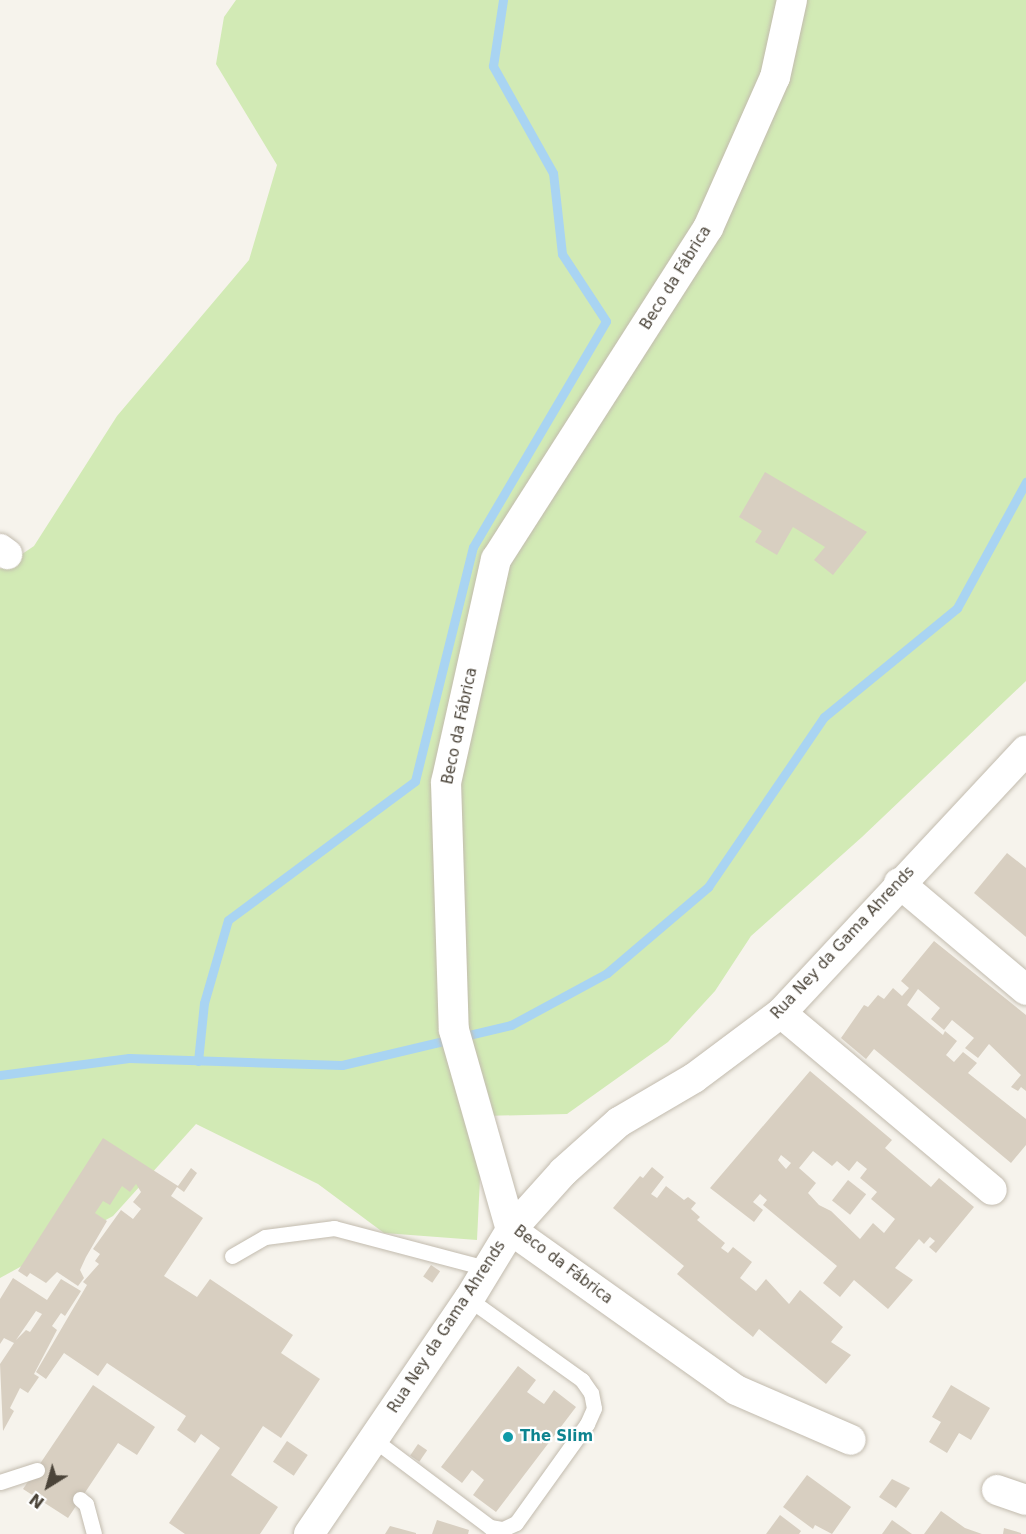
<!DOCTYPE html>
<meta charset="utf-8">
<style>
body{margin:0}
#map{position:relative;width:1026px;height:1534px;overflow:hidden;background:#f6f3ec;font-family:"DejaVu Sans",sans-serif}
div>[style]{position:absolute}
.green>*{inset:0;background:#d2eab5}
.stream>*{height:9px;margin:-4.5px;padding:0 4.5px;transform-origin:4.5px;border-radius:4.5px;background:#a9d4f2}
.building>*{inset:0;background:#d8cfc1;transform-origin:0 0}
.roads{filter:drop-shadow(0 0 2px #c2bbae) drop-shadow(0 0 2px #c2bbae)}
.service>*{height:15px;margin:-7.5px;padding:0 7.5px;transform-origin:7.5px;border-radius:7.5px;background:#fff}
.minor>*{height:30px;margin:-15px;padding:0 15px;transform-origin:15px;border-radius:15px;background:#fff}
.dots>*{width:16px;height:16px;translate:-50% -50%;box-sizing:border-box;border:3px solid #fff;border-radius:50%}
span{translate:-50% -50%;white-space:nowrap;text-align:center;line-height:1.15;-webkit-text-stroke:4.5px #fff;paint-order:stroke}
.street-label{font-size:15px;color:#4b4439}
.culture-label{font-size:15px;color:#0d838f;font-weight:700}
.left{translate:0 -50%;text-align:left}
.north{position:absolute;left:18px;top:1456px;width:60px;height:60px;-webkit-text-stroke:4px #fff;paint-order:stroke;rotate:217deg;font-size:16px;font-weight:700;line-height:24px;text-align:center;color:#4b4439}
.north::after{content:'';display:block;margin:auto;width:21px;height:27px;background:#4b4439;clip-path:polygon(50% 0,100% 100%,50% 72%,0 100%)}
</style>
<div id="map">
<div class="green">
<div style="clip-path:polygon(236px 0,1026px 0,1026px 681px,862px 837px,751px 936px,715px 991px,668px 1042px,567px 1114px,483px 1116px,477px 1240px,384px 1233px,318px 1184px,196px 1124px,113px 1216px,0 1278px,0 569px,34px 546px,117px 416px,249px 260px,277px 165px,216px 64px,224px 17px)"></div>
</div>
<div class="stream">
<div style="left:198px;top:1061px;width:58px;rotate:-84.1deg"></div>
<div style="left:204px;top:1003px;width:86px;rotate:-73.9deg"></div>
<div style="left:228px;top:920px;width:233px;rotate:-36.6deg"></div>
<div style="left:415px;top:781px;width:241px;rotate:-76.1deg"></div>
<div style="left:473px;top:547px;width:262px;rotate:-59.5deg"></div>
<div style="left:606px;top:321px;width:80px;rotate:-123.3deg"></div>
<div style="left:562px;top:254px;width:81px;rotate:-96.3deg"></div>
<div style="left:553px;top:173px;width:123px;rotate:-119.3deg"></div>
<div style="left:493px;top:66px;width:67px;rotate:-81.4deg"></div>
<div style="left:0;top:1075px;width:130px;rotate:-7.5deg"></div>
<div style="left:129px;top:1058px;width:213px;rotate:1.9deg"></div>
<div style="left:342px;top:1065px;width:174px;rotate:-13.3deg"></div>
<div style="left:511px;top:1025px;width:109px;rotate:-28.4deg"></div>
<div style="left:607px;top:973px;width:133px;rotate:-40.4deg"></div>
<div style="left:708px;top:887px;width:206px;rotate:-55.7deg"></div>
<div style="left:824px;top:717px;width:172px;rotate:-39.3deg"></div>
<div style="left:957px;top:608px;width:144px;rotate:-61.3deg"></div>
</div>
<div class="building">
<div style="clip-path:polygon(765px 472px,867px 532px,833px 575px,814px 560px,825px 547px,793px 527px,777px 555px,755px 542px,762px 531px,739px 517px)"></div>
<div style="clip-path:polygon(1007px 853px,1026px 868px,1026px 937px,974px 893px)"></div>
<div style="clip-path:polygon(934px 941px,1026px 1015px,1026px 1091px,1021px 1087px,1018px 1091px,1011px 1087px,1021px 1075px,989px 1044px,978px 1058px,965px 1048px,974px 1038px,952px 1020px,944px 1030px,931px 1019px,940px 1008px,918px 989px,907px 1005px,943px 1035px,945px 1031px,957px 1041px,946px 1055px,954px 1062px,963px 1052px,977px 1063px,968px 1073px,1026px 1119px,1026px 1145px,1011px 1163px,874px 1049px,866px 1059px,841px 1038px,864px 1005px,868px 1007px,878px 995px,884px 999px,893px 988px,902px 996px,909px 988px,901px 981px)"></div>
<div style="clip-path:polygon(evenodd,810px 1071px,892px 1140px,885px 1148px,931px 1187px,939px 1178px,974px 1207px,936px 1253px,929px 1247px,935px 1241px,930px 1237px,924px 1244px,919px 1239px,895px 1268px,913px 1280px,888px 1309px,854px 1280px,840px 1297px,823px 1283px,837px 1266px,763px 1205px,767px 1200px,760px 1194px,753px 1202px,763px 1210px,754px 1222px,710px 1188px,810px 1071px,813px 1151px,832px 1166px,837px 1161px,849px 1171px,857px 1161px,867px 1169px,860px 1178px,877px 1192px,871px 1199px,895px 1219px,884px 1233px,873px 1223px,860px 1239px,831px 1211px,819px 1205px,808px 1193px,816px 1183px,799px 1168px,813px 1151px,810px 1071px,781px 1155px,791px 1163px,786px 1169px,778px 1160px,781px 1155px)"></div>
<div style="clip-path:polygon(103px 1138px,178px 1186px,191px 1168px,197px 1173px,184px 1192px,177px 1187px,171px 1196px,203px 1218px,164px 1276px,197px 1297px,210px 1279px,293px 1335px,281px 1353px,320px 1379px,281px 1438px,263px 1426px,231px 1475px,278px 1507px,260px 1534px,185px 1534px,169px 1523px,220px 1448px,201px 1434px,195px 1443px,177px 1430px,186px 1416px,107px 1363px,98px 1376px,64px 1353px,46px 1379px,36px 1372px,87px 1285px,83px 1282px,99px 1264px,95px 1261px,100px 1254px,93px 1249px,121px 1210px,133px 1219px,141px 1209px,133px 1202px,141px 1192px,136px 1184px,130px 1192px,122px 1186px,110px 1205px,103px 1201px,95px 1213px,107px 1221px,86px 1257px,80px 1270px,84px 1278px,78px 1286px,57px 1272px,46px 1283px,30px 1273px,27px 1277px,18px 1271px)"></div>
<div style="clip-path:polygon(652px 1167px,664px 1177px,651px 1194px,657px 1198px,666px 1186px,684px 1200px,688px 1197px,696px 1203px,691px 1209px,700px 1217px,697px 1220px,725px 1243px,721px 1248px,728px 1253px,733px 1247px,752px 1262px,740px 1278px,756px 1291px,766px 1279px,789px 1304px,800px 1290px,843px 1327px,831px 1342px,851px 1355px,826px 1384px,759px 1329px,753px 1337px,732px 1320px,677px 1274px,684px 1266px,613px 1208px,640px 1176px,643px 1178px)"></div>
<div style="left:848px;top:1180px;width:23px;height:26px;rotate:38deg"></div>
<div style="left:431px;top:1265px;width:11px;height:14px;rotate:34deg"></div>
<div style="clip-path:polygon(evenodd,13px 1278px,47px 1300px,61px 1279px,81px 1291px,65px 1316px,61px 1313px,52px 1326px,57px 1330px,34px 1374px,39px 1377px,28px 1393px,20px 1388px,10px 1408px,14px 1411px,3px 1431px,0 1364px,14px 1343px,4px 1338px,0 1344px,0 1299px,13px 1278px,36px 1311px,42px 1314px,30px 1332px,26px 1330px,16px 1340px,36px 1311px)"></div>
<div style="clip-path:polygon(518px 1366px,536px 1380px,527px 1392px,544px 1404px,554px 1390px,576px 1407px,496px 1512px,473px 1495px,484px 1480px,472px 1470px,462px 1483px,441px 1467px)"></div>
<div style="clip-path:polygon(93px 1385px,155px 1427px,137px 1455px,118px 1443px,68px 1518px,23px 1489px)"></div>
<div style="clip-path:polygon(951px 1385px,990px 1408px,971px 1440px,959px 1433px,947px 1453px,929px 1442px,941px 1422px,932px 1417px)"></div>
<div style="left:287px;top:1441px;width:25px;height:25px;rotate:34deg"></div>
<div style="left:418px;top:1444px;width:11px;height:14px;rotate:34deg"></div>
<div style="clip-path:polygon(807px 1475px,851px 1507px,832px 1534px,815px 1525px,813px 1529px,783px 1507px)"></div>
<div style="clip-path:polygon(892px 1479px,910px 1488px,896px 1508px,879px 1497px)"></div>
<div style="clip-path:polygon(941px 1511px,965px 1528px,982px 1534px,924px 1534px)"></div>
<div style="clip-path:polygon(780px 1515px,801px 1531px,799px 1534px,766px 1534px)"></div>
<div style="clip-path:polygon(437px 1520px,469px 1530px,468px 1534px,432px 1534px)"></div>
<div style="clip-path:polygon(892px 1520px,912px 1534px,882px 1534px)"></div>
<div style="clip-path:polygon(390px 1526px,416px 1533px,416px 1534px,385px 1534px)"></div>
<div style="clip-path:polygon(1004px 1528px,1021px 1533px,1021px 1534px,1003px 1534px)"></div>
</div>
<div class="roads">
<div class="service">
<div style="left:232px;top:1256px;width:38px;rotate:-30deg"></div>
<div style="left:265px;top:1237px;width:70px;rotate:-7.4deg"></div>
<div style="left:334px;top:1228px;width:160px;rotate:14.8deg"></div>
<div style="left:373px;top:1439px;width:146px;rotate:36.9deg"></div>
<div style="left:490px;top:1527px;width:13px;rotate:9deg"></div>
<div style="left:503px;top:1529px;width:14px;rotate:-25deg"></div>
<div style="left:516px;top:1523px;width:122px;rotate:-54.4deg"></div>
<div style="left:587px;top:1424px;width:17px;rotate:-66deg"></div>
<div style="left:594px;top:1408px;width:15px;rotate:-101deg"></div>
<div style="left:591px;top:1393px;width:16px;rotate:-125deg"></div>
<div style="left:582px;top:1380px;width:139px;rotate:-144.4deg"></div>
<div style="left:0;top:1482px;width:39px;rotate:-18deg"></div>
<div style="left:80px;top:1499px;width:8px;rotate:40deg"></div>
<div style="left:86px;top:1504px;width:31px;rotate:75deg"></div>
</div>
<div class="minor">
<div style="left:792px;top:0;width:79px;rotate:102.4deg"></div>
<div style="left:775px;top:77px;width:165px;rotate:113.9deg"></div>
<div style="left:708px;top:228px;width:393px;rotate:122.6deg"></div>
<div style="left:496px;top:559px;width:229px;rotate:102.6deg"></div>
<div style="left:446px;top:782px;width:248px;rotate:88.2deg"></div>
<div style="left:454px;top:1030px;width:208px;rotate:74.1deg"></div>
<div style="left:511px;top:1230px;width:276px;rotate:35.4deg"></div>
<div style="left:736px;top:1390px;width:125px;rotate:23.5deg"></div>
<div style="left:0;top:549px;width:9px;rotate:36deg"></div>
<div style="left:899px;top:883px;width:166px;rotate:40.1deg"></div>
<div style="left:781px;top:1013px;width:275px;rotate:40deg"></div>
<div style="left:997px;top:1490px;width:31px;rotate:19deg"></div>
<div style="left:309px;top:1534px;width:284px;rotate:-55.8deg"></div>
<div style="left:469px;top:1299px;width:81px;rotate:-58.7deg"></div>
<div style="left:511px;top:1230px;width:78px;rotate:-48.1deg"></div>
<div style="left:563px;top:1172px;width:75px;rotate:-41.8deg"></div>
<div style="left:619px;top:1122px;width:87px;rotate:-30.4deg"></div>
<div style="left:694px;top:1078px;width:109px;rotate:-36.8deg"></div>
<div style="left:781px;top:1013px;width:359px;rotate:-47deg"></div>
</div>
</div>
<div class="dots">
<div style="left:508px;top:1437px;background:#0f9aa8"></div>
</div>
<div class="street-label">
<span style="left:676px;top:278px;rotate:-58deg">Beco da Fábrica</span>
<span style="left:460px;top:726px;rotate:-78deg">Beco da Fábrica</span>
<span style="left:843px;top:943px;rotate:-47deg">Rua Ney da Gama Ahrends</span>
<span style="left:563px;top:1265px;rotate:37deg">Beco da Fábrica</span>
<span style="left:447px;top:1327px;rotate:-57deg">Rua Ney da Gama Ahrends</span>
</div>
<div class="culture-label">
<span class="left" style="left:520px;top:1437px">The Slim</span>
</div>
<div class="north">N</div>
</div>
